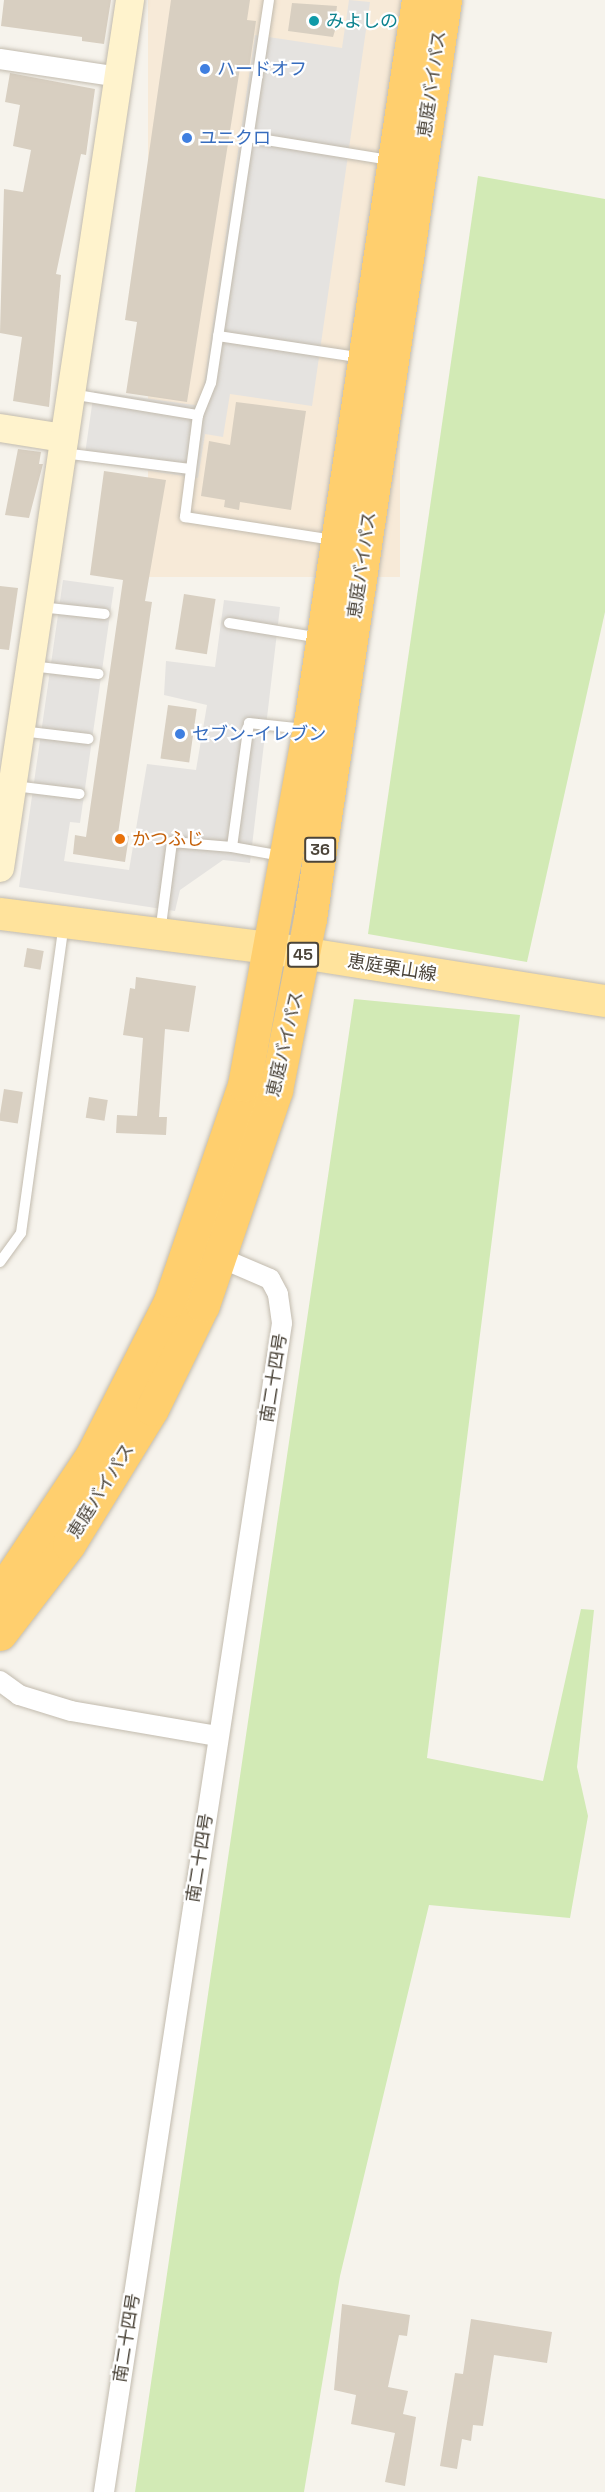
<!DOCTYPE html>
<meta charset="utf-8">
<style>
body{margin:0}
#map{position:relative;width:605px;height:2492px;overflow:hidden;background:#f6f3ec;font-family:"Space Grotesk","Noto Sans JP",sans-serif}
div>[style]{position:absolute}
.commercial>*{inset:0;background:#f7ead8;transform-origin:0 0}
.green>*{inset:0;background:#d2eab5}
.parking>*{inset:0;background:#e5e3e0}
.building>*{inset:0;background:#d8cfc1;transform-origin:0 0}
.roads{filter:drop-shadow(0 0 2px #c2bbae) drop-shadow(0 0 2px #c2bbae)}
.lane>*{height:10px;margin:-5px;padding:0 5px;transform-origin:5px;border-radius:5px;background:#fff}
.street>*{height:20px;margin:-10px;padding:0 10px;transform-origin:10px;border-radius:10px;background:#fff}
.secondary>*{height:28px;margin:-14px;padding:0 14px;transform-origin:14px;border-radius:14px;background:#fff3cd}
.primary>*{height:32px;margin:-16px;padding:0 16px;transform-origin:16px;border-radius:16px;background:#ffe39c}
.highway>*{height:33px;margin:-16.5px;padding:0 16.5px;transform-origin:16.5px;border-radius:16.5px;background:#ffcf6e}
.dots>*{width:16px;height:16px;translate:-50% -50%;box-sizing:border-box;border:3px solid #fff;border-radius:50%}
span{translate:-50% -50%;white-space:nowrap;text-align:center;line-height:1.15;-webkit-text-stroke:4.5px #fff;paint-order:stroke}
.shield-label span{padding:2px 4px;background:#fff;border:2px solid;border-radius:4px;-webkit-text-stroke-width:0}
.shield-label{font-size:16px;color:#4b4439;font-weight:700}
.culture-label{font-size:18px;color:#0d838f}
.left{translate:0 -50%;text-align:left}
.shop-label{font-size:18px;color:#366cbe}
.street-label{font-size:18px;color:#4b4439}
.food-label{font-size:18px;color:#c56008}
</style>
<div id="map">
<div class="commercial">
<div style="left:148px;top:0;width:252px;height:577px"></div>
</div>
<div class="green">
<div style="clip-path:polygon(478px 176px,605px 199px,605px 612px,527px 962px,368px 934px)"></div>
<div style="clip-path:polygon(354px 999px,520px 1015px,427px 1758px,543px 1781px,581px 1609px,594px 1610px,577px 1767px,588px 1816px,570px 1918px,429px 1905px,340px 2276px,304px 2492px,135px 2492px)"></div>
</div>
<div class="parking">
<div style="clip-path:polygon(349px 0,370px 2px,312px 406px,230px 394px,223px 437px,205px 434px,198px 478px,84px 461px,94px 391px,201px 406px,255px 35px,342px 48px)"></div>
<div style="clip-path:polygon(63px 580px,114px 587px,80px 823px,70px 822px,64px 861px,129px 870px,147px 764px,196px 770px,207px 705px,164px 695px,166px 661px,215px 667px,224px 600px,280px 607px,250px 863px,223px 860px,180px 890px,175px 911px,19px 887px)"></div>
</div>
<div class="building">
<div style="clip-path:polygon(4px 0,111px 0,104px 44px,82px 41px,82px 37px,1px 26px)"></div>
<div style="clip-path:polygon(171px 0,250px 0,247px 20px,256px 21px,249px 69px,240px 68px,187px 402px,126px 393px,137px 322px,125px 320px)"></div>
<div style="clip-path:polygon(292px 3px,337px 6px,336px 14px,340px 14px,333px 37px,288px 31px)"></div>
<div style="clip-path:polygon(10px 73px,95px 89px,86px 155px,81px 154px,56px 274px,61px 275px,49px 407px,13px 401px,22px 337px,0 333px,4px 189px,23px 192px,31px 150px,13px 146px,20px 105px,5px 102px)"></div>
<div style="clip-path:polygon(236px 402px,306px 411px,291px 510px,240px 502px,239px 510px,224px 507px,225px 500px,201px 496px,209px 441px,230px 445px)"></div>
<div style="clip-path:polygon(18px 449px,41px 452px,39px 464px,43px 464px,29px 518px,5px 515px)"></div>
<div style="clip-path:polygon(104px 471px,166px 480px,145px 601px,152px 602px,118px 834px,129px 836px,125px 862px,73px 854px,75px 835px,86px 837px,123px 580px,90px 575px)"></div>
<div style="clip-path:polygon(0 586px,18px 588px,9px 650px,0 649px)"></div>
<div style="left:184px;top:594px;width:32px;height:56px;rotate:9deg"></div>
<div style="left:168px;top:705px;width:29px;height:54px;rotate:8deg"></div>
<div style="left:27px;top:948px;width:17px;height:19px;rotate:10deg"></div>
<div style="clip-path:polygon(136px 977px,196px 986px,189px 1032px,165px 1029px,159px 1117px,167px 1117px,166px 1135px,116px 1133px,117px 1115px,137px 1116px,143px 1038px,123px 1035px,130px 988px,135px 989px)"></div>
<div style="left:4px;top:1089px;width:19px;height:32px;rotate:9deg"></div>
<div style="left:89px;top:1097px;width:19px;height:21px;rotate:9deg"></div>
<div style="clip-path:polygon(342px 2304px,410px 2315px,407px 2336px,399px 2335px,388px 2387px,408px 2391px,403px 2414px,416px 2417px,405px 2486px,385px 2482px,395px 2433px,351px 2424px,356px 2395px,334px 2390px)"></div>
<div style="clip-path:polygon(471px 2319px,552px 2332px,547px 2363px,494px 2355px,483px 2426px,473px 2425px,471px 2441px,462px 2439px,457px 2469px,440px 2466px,455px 2373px,463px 2374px)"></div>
</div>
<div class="roads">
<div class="lane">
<div style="left:269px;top:0;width:387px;rotate:98.6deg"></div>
<div style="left:211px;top:383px;width:35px;rotate:112deg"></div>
<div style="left:198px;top:415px;width:103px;rotate:97.3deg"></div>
<div style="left:185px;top:517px;width:150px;rotate:8.8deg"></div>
<div style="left:248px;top:137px;width:144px;rotate:9.2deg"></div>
<div style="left:218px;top:336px;width:147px;rotate:8.6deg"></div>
<div style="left:71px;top:394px;width:129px;rotate:9.4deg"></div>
<div style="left:63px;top:453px;width:128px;rotate:7.2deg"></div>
<div style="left:40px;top:607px;width:65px;rotate:6.1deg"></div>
<div style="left:229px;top:623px;width:93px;rotate:9.3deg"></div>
<div style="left:31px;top:666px;width:68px;rotate:6.7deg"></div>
<div style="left:21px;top:731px;width:68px;rotate:6.7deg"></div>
<div style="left:14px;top:786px;width:66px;rotate:6.9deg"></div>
<div style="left:282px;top:856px;width:51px;rotate:-169.8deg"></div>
<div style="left:232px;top:847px;width:125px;rotate:-82.2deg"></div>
<div style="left:249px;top:723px;width:56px;rotate:6.1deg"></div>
<div style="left:160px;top:933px;width:92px;rotate:-82.5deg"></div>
<div style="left:172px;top:842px;width:60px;rotate:4.8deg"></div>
<div style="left:0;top:1262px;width:36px;rotate:-54deg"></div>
<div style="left:21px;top:1233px;width:311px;rotate:-82.1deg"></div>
</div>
<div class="street">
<div style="left:0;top:59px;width:120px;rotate:8.6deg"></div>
<div style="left:0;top:1681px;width:24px;rotate:36deg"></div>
<div style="left:19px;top:1695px;width:54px;rotate:17.1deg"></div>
<div style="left:71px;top:1711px;width:149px;rotate:9.7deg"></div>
<div style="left:104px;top:2492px;width:1182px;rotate:-81.34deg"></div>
<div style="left:282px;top:1323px;width:29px;rotate:-98deg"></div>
<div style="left:278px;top:1294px;width:17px;rotate:-118deg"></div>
<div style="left:270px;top:1279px;width:53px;rotate:-156.8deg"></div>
</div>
<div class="secondary">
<div style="left:0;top:428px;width:65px;rotate:8.9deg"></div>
<div style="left:0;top:868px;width:878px;rotate:-81.48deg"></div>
</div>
<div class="primary">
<div style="left:0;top:914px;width:272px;rotate:7.2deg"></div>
<div style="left:270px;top:948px;width:339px;rotate:9deg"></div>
</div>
<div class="highway">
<div style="left:0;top:1593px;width:166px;rotate:-56.3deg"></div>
<div style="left:92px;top:1455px;width:173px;rotate:-63.1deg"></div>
<div style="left:170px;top:1301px;width:228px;rotate:-71.1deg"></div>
<div style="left:244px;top:1085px;width:362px;rotate:-79.7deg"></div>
<div style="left:309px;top:729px;width:737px;rotate:-81.5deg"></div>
<div style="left:0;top:1634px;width:113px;rotate:-52.5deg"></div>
<div style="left:69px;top:1544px;width:158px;rotate:-58.4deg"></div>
<div style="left:152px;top:1409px;width:116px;rotate:-63.9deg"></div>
<div style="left:203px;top:1305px;width:227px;rotate:-71.2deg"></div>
<div style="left:276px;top:1090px;width:174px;rotate:-78.8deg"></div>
<div style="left:310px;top:919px;width:929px;rotate:-81.64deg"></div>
</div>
</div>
<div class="dots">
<div style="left:314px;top:21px;background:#0f9aa8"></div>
<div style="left:205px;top:69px;background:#3f7fe0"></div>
<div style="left:187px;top:138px;background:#3f7fe0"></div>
<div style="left:180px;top:734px;background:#3f7fe0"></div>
<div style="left:120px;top:839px;background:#e8710a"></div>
</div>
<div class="shield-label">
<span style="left:320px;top:850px">36</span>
<span style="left:303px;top:955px">45</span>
</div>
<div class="culture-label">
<span class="left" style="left:326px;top:21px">みよしの</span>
</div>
<div class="shop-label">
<span class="left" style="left:217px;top:69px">ハードオフ</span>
<span class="left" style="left:199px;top:138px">ユニクロ</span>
<span class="left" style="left:192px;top:734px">セブン-イレブン</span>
</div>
<div class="street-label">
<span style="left:432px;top:84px;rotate:-82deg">恵庭バイパス</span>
<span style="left:362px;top:565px;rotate:-82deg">恵庭バイパス</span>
<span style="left:392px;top:968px;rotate:9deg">恵庭栗山線</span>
<span style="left:285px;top:1044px;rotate:-77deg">恵庭バイパス</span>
<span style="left:274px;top:1378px;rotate:-81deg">南二十四号</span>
<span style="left:101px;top:1491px;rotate:-58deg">恵庭バイパス</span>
<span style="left:200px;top:1858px;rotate:-81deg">南二十四号</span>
<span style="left:127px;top:2338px;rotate:-81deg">南二十四号</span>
</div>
<div class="food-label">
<span class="left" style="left:132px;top:839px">かつふじ</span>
</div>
</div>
